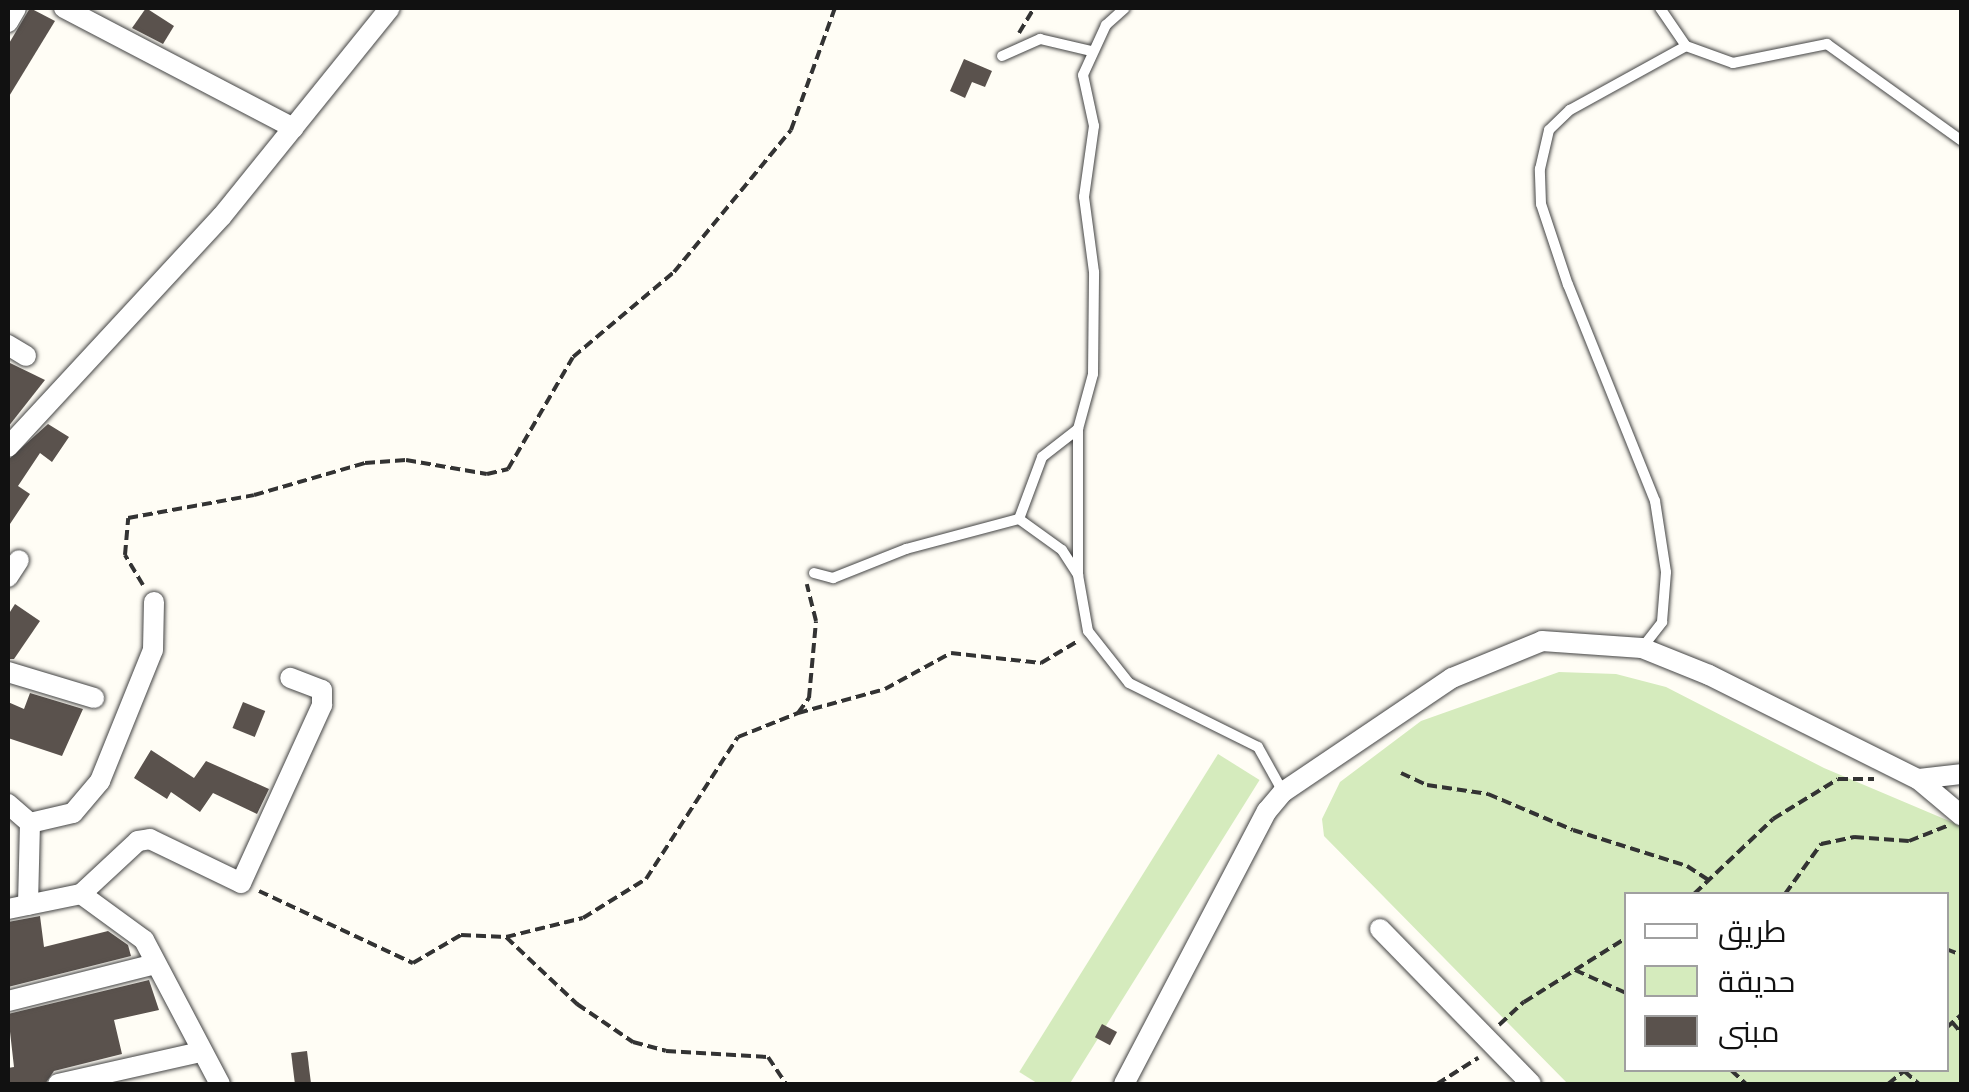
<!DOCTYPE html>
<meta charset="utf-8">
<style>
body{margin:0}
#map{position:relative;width:1969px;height:1092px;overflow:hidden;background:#fffdf5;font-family:"PT Serif",Cairo,serif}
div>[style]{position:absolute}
.green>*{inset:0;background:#d5ebbd;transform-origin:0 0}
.building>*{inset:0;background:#5a524d;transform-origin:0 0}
.path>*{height:4px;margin-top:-2px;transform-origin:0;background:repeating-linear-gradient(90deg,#333 0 10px,transparent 0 15px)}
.roads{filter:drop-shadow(0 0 2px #444) drop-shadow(0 0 2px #444)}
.service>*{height:10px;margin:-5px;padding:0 5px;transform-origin:5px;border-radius:5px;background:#fff}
.minor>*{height:20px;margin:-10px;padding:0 10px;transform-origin:10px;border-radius:10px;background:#fff}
span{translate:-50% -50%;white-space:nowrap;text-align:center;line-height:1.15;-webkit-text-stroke:10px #fff;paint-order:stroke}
.frame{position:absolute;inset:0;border:10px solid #111;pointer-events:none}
.legend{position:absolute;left:1624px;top:892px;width:325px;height:180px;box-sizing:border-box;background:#fff;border:2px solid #a0a0a0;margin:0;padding:12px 18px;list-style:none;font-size:30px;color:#111}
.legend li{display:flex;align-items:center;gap:20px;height:50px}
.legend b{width:50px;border:2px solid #a0a0a0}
</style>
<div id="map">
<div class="green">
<div style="clip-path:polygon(evenodd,1559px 672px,1616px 674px,1666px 687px,1824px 768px,1961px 826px,1961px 1084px,1568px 1084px,1324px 836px,1322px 819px,1340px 782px,1421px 721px,1559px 672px,1626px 894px,1946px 894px,1946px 1070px,1626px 1070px,1626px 894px)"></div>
<div style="left:1218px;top:754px;width:49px;height:375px;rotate:32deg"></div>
</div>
<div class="building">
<div style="clip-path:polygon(30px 8px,55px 21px,8px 98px,8px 45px)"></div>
<div style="clip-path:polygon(146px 8px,174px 26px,163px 44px,132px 28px)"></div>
<div style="clip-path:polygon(964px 59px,992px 71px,985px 87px,972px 82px,965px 98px,950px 91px)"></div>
<div style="clip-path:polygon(8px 362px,45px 380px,8px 427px)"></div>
<div style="clip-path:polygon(48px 424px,69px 437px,52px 462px,40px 453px,18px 486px,30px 494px,8px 527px,8px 460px)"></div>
<div style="clip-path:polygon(15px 604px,40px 621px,14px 659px,8px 659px,8px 615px)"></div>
<div style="clip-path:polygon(30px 693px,83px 709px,62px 756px,8px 738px,8px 702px,24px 709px)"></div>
<div style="left:243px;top:702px;width:24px;height:28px;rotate:22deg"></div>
<div style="clip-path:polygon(151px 750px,194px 778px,206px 761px,269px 789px,257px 814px,213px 793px,200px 812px,171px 792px,167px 799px,134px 778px)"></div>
<div style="clip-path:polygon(40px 916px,44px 947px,108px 931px,128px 945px,131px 956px,8px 987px,8px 922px)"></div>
<div style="clip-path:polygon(149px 980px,159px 1010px,114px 1020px,122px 1054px,54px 1071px,45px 1084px,8px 1084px,8px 1068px,14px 1067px,8px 1014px)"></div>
<div style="left:1102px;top:1024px;width:17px;height:15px;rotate:28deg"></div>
<div style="left:307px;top:1051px;width:32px;height:16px;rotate:83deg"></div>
</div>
<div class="path">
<div style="left:1019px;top:33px;width:29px;rotate:-59deg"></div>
<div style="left:143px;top:585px;width:35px;rotate:-121deg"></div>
<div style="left:125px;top:555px;width:37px;rotate:-85deg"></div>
<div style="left:128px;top:518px;width:128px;rotate:-10.3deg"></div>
<div style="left:254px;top:495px;width:116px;rotate:-16.1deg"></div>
<div style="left:365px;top:463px;width:41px;rotate:-4.2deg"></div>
<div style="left:406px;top:460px;width:82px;rotate:9.8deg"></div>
<div style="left:487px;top:474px;width:22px;rotate:-13deg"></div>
<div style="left:508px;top:469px;width:129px;rotate:-59.9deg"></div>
<div style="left:573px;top:357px;width:132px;rotate:-40.1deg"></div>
<div style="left:674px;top:272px;width:184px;rotate:-50.5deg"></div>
<div style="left:791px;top:130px;width:130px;rotate:-70.2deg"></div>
<div style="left:798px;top:713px;width:90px;rotate:-15.4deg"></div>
<div style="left:885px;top:689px;width:75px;rotate:-28.6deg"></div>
<div style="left:951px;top:653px;width:91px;rotate:6.3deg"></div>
<div style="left:1041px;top:663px;width:43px;rotate:-30.7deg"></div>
<div style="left:1401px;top:773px;width:29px;rotate:25deg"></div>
<div style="left:1427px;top:785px;width:62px;rotate:8.4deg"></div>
<div style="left:1488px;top:794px;width:92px;rotate:23deg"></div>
<div style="left:1573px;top:830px;width:120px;rotate:17.5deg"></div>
<div style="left:1687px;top:866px;width:27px;rotate:33deg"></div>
<div style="left:259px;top:891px;width:170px;rotate:25.1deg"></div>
<div style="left:413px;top:963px;width:56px;rotate:-30.3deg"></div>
<div style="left:461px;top:935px;width:45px;rotate:2.5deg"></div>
<div style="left:506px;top:937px;width:98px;rotate:43.3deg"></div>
<div style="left:577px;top:1004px;width:68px;rotate:34.2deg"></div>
<div style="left:633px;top:1042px;width:34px;rotate:15deg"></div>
<div style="left:666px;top:1051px;width:102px;rotate:3.4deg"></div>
<div style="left:768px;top:1057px;width:32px;rotate:56deg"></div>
<div style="left:1694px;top:894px;width:109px;rotate:-43.5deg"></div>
<div style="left:1773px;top:819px;width:76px;rotate:-31.6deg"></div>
<div style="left:1838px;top:779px;width:36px"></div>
<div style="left:1785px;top:894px;width:62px;rotate:-54.2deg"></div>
<div style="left:1821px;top:844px;width:34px;rotate:-12deg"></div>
<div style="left:1854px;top:837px;width:55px;rotate:4.2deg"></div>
<div style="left:1909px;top:841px;width:41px;rotate:-21.5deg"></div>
<div style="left:506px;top:937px;width:79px;rotate:-13.9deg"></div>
<div style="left:583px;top:918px;width:74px;rotate:-31.8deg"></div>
<div style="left:646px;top:879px;width:169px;rotate:-57.1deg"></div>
<div style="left:738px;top:737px;width:65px;rotate:-21.8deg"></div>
<div style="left:798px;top:713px;width:19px;rotate:-54deg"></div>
<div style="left:809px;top:698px;width:77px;rotate:-84.8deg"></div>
<div style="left:816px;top:621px;width:38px;rotate:-104deg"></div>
<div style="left:1946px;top:949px;width:17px;rotate:21deg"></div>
<div style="left:1575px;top:970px;width:56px;rotate:24.3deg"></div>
<div style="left:1952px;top:1022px;width:16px;rotate:50deg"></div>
<div style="left:1499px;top:1025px;width:34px;rotate:-43deg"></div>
<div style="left:1524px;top:1002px;width:120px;rotate:-32.1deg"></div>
<div style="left:1946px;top:1028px;width:21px;rotate:-41deg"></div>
<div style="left:1731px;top:1070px;width:21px;rotate:43deg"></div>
<div style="left:1904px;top:1071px;width:20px;rotate:41deg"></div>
<div style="left:1437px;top:1084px;width:49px;rotate:-32.4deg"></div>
<div style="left:1888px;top:1084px;width:22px;rotate:-39deg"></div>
</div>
<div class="roads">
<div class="service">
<div style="left:1660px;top:8px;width:46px;rotate:55.6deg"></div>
<div style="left:1686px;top:46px;width:50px;rotate:19.9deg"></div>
<div style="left:1733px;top:63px;width:96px;rotate:-11.4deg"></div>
<div style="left:1827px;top:44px;width:166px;rotate:35.7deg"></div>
<div style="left:1002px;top:56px;width:42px;rotate:-24.1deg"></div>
<div style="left:1040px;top:39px;width:52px;rotate:13.2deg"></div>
<div style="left:1078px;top:429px;width:144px;rotate:90deg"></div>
<div style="left:1019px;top:519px;width:53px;rotate:35.8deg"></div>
<div style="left:1062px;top:550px;width:30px;rotate:57deg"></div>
<div style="left:1078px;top:575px;width:57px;rotate:79.9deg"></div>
<div style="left:1088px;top:631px;width:66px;rotate:51.7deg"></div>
<div style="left:1129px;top:683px;width:144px;rotate:26.4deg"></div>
<div style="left:1258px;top:747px;width:51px;rotate:60.9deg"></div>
<div style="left:814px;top:573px;width:20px;rotate:15deg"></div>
<div style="left:833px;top:578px;width:79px;rotate:-21.7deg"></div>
<div style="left:906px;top:549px;width:117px;rotate:-14.9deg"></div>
<div style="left:1019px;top:519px;width:66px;rotate:-69.6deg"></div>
<div style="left:1042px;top:457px;width:46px;rotate:-37.9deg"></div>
<div style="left:1078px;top:429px;width:57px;rotate:-74.7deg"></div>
<div style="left:1093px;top:374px;width:102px;rotate:-89.4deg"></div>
<div style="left:1094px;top:272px;width:76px;rotate:-97.6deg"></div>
<div style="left:1084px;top:197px;width:72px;rotate:-82deg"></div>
<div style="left:1094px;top:126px;width:52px;rotate:-102.2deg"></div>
<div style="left:1083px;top:75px;width:55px;rotate:-65.3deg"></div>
<div style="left:1106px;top:25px;width:25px;rotate:-42deg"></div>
<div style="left:1642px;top:648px;width:33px;rotate:-52deg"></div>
<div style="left:1662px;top:622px;width:50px;rotate:-85.4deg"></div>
<div style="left:1666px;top:572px;width:72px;rotate:-98.8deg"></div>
<div style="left:1655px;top:501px;width:233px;rotate:-111.9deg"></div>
<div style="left:1568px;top:285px;width:85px;rotate:-108.4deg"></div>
<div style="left:1541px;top:204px;width:35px;rotate:-92deg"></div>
<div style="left:1540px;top:169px;width:40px;rotate:-77deg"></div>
<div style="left:1549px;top:130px;width:29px;rotate:-44deg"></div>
<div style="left:1570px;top:110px;width:132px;rotate:-28.9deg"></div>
</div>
<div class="minor">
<div style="left:64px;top:8px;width:259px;rotate:27.6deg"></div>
<div style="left:8px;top:22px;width:16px;rotate:-60deg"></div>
<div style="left:8px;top:345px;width:21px;rotate:31deg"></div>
<div style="left:8px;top:447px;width:315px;rotate:-47.2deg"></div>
<div style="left:222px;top:216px;width:267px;rotate:-51.1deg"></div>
<div style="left:8px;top:577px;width:20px;rotate:-57deg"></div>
<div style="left:8px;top:672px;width:90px;rotate:16.8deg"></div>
<div style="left:1918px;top:779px;width:44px;rotate:-6.5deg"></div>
<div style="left:8px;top:804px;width:29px;rotate:41deg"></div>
<div style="left:30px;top:823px;width:82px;rotate:91.4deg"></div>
<div style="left:30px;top:823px;width:44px;rotate:-13.1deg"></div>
<div style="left:73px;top:813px;width:42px;rotate:-49.8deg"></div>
<div style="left:100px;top:781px;width:141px;rotate:-68deg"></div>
<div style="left:153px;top:650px;width:48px;rotate:-88.8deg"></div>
<div style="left:81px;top:894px;width:78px;rotate:-42.9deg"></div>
<div style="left:138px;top:841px;width:12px;rotate:-9deg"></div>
<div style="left:150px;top:839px;width:101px;rotate:25.8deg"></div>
<div style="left:241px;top:883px;width:196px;rotate:-65.5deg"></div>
<div style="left:322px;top:705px;width:15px;rotate:-90deg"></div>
<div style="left:322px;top:690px;width:34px;rotate:-159deg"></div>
<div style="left:8px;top:909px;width:75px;rotate:-11.6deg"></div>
<div style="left:81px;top:894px;width:78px;rotate:36.1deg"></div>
<div style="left:144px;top:940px;width:163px;rotate:62.2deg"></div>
<div style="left:1380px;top:929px;width:216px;rotate:45.7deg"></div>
<div style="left:8px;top:1001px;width:152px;rotate:-14.1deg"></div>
<div style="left:58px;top:1084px;width:146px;rotate:-12.7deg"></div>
<div style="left:1124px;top:1084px;width:308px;rotate:-62.4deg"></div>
<div style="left:1267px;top:811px;width:25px;rotate:-50deg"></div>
<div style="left:1283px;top:792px;width:204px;rotate:-34deg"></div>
<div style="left:1452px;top:678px;width:97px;rotate:-22.3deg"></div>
<div style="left:1542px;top:641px;width:100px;rotate:4deg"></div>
<div style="left:1642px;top:648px;width:72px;rotate:21.9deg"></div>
<div style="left:1709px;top:675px;width:233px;rotate:26.5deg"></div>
<div style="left:1918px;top:779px;width:57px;rotate:40.1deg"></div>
</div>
</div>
<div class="frame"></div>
<ul class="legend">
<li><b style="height:12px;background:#fff"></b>طريق</li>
<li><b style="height:28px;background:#d5ebbd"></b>حديقة</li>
<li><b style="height:28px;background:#5a524d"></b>مبنى</li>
</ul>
</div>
